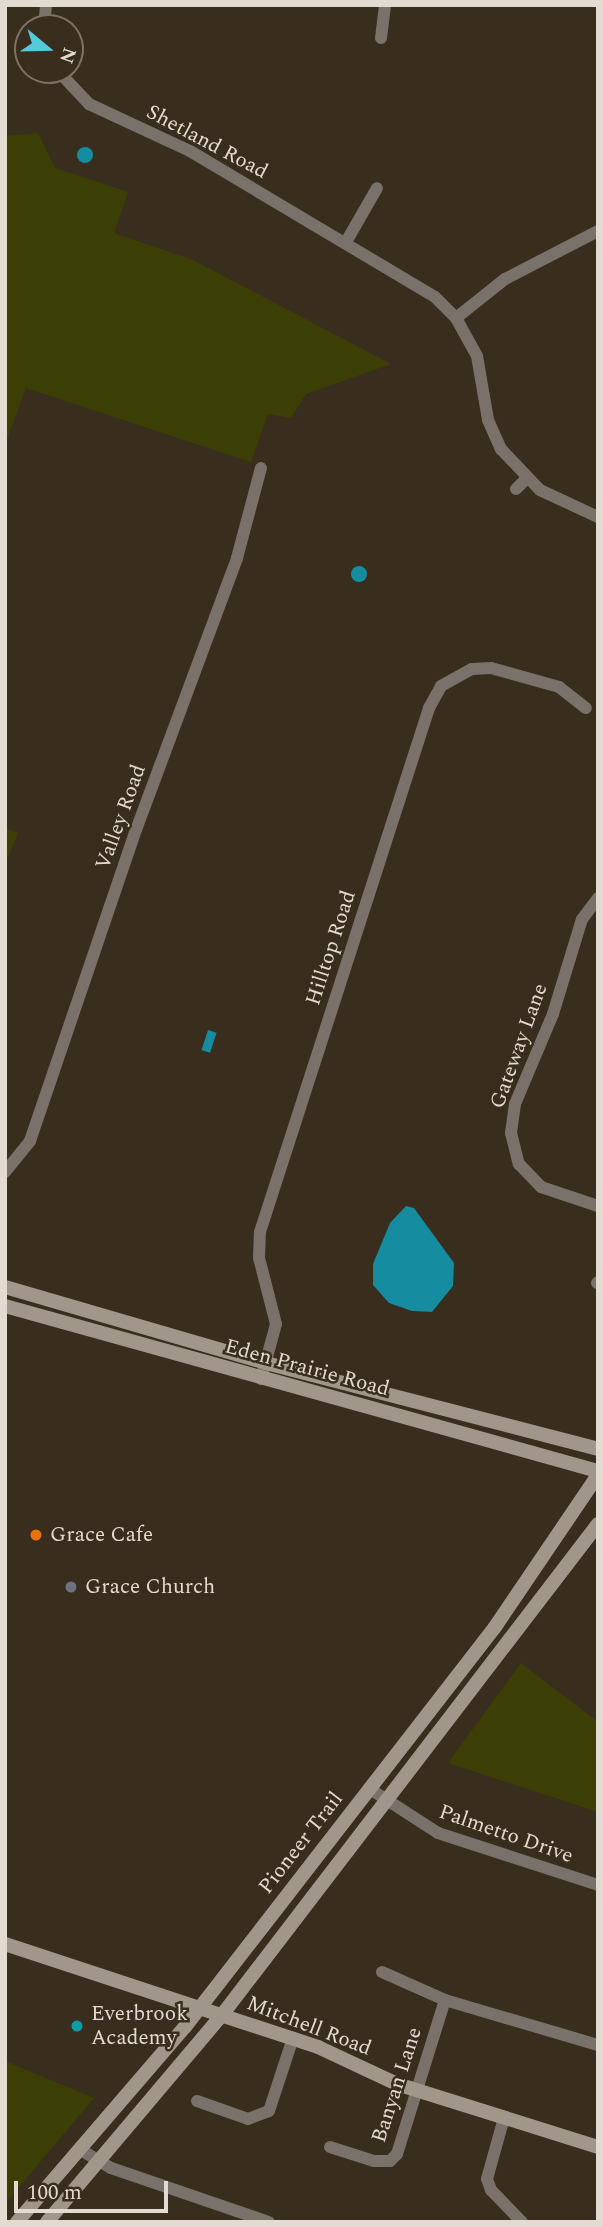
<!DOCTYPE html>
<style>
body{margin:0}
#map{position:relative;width:603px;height:2227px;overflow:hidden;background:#392d1d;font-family:Spectral,serif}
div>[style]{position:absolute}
.green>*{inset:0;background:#3b3f05}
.water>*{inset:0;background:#158c9f;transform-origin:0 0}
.round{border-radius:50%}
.street>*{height:12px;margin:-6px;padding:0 6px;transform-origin:6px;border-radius:6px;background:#78726a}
.secondary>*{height:14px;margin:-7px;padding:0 7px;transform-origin:7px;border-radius:7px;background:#a0978a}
.dots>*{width:19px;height:19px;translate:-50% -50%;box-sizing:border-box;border:4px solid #392d1d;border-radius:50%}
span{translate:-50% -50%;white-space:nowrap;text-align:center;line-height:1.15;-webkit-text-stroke:5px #392d1d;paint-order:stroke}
.street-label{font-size:21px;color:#e2dbd1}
.poi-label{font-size:21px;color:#e2dbd1}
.left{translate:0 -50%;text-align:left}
.frame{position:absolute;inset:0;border:7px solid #e2dbd1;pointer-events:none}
.north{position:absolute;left:14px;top:14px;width:70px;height:70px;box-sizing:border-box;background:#392d1d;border:2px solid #7d7365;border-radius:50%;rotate:109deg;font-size:19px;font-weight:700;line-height:28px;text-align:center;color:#e2dbd1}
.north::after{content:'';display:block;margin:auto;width:24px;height:32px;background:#54cadd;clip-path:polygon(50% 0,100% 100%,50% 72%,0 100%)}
.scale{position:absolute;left:14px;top:2181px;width:154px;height:32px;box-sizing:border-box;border:4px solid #e2dbd1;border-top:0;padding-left:9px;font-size:21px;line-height:24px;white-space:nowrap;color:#e2dbd1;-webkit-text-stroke:5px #392d1d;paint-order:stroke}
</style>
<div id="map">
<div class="green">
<div style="clip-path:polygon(38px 133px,55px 168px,128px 192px,114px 233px,193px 260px,391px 364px,306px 394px,291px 418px,268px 414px,251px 462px,26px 388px,5px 445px,5px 136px)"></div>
<div style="clip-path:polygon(5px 828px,18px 833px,9px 856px,5px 854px)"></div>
<div style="clip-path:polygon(521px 1663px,598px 1722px,598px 1812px,448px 1763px)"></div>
<div style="clip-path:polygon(5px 2061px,94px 2098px,5px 2204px)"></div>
</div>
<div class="water">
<div class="round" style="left:77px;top:147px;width:16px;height:16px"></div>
<div class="round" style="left:351px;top:566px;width:16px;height:16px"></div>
<div style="left:208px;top:1030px;width:9px;height:21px;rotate:18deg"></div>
<div style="clip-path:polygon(406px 1206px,414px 1208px,454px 1263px,453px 1286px,432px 1312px,412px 1311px,389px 1303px,373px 1285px,373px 1264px,390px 1223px)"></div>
</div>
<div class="street">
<div style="left:44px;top:28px;width:23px;rotate:-85deg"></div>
<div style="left:381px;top:38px;width:33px;rotate:-83deg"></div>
<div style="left:57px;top:70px;width:47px;rotate:46.7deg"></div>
<div style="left:89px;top:104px;width:111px;rotate:25deg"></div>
<div style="left:190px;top:151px;width:285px;rotate:30.8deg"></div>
<div style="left:435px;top:297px;width:30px;rotate:45deg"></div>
<div style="left:456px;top:318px;width:43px;rotate:61.1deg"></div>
<div style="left:477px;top:356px;width:65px;rotate:80.2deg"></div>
<div style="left:488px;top:420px;width:32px;rotate:66deg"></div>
<div style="left:501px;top:449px;width:57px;rotate:46.4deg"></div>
<div style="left:540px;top:490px;width:64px;rotate:25deg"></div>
<div style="left:346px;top:242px;width:62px;rotate:-60.1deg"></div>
<div style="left:456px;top:318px;width:63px;rotate:-38.5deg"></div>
<div style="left:505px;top:279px;width:105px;rotate:-27.3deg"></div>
<div style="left:516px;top:489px;width:16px;rotate:-45deg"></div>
<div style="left:598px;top:898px;width:26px;rotate:127deg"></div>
<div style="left:582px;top:919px;width:99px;rotate:107deg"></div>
<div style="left:553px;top:1014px;width:98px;rotate:112.9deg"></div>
<div style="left:515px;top:1104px;width:29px;rotate:98deg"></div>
<div style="left:511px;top:1133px;width:32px;rotate:76deg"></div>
<div style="left:519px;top:1164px;width:32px;rotate:46deg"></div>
<div style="left:541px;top:1187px;width:60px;rotate:18.4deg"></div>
<div style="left:5px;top:1172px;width:40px;rotate:-51deg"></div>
<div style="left:30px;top:1141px;width:329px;rotate:-71.2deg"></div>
<div style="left:136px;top:830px;width:290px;rotate:-69.6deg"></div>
<div style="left:237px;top:558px;width:93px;rotate:-75.1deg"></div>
<div style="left:597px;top:1283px;width:1px;rotate:-45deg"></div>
<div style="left:261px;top:1379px;width:57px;rotate:-74.7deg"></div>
<div style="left:276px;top:1324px;width:68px;rotate:-104.4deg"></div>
<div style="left:259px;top:1258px;width:26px;rotate:-88deg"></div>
<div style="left:260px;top:1232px;width:551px;rotate:-72.12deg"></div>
<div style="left:429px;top:708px;width:25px;rotate:-61deg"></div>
<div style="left:441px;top:686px;width:35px;rotate:-29deg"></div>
<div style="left:472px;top:669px;width:19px;rotate:-3deg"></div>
<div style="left:491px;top:668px;width:71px;rotate:15.6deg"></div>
<div style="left:559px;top:687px;width:34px;rotate:38deg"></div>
<div style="left:370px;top:1789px;width:81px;rotate:32.9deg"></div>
<div style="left:438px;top:1833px;width:168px;rotate:18deg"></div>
<div style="left:382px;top:1972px;width:69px;rotate:24deg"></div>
<div style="left:445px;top:2000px;width:159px;rotate:16.4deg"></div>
<div style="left:197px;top:2101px;width:54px;rotate:19.4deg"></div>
<div style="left:248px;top:2119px;width:22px;rotate:-21deg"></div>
<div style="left:269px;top:2111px;width:77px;rotate:-71.8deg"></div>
<div style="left:504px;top:2118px;width:63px;rotate:105.6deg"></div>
<div style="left:487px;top:2179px;width:12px;rotate:70deg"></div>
<div style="left:491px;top:2190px;width:45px;rotate:45.9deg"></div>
<div style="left:330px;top:2147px;width:46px;rotate:17.7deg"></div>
<div style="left:374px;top:2161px;width:16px"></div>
<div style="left:390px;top:2161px;width:10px;rotate:-45deg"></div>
<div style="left:397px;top:2154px;width:161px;rotate:-72.7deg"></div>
<div style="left:81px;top:2150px;width:35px;rotate:31deg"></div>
<div style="left:111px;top:2168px;width:167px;rotate:18.9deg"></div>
</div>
<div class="secondary">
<div style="left:5px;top:1287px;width:272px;rotate:16.2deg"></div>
<div style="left:266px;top:1363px;width:343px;rotate:14.5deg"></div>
<div style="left:5px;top:1306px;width:616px;rotate:15.55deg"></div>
<div style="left:5px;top:1944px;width:330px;rotate:18.2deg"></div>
<div style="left:318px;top:2047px;width:87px;rotate:25.1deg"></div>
<div style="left:397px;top:2084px;width:211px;rotate:17.4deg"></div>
<div style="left:17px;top:2222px;width:257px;rotate:-49.3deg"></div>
<div style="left:185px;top:2027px;width:506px;rotate:-52.22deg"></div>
<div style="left:495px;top:1627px;width:184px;rotate:-55.9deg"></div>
<div style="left:47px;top:2222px;width:271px;rotate:-49.8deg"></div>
<div style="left:222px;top:2015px;width:618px;rotate:-52.56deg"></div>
</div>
<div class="dots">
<div style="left:36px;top:1535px;background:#e8710a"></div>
<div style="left:71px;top:1587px;background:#6b7280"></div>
<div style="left:77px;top:2026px;background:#0f9aa8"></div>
</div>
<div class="street-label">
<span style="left:207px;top:142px;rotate:28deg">Shetland Road</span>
<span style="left:121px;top:817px;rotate:-70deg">Valley Road</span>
<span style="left:331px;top:948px;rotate:-72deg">Hilltop Road</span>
<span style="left:519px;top:1046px;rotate:-70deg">Gateway Lane</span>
<span style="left:307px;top:1368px;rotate:15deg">Eden Prairie Road</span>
<span style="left:506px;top:1834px;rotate:19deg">Palmetto Drive</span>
<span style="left:301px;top:1843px;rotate:-52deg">Pioneer Trail</span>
<span style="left:309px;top:2026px;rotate:21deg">Mitchell Road</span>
<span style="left:397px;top:2085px;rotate:-72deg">Banyan Lane</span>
</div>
<div class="poi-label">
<span class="left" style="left:50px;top:1535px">Grace Cafe</span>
<span class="left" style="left:85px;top:1587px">Grace Church</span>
<span class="left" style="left:91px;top:2026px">Everbrook<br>Academy</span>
</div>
<div class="frame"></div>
<div class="north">N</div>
<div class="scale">100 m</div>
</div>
